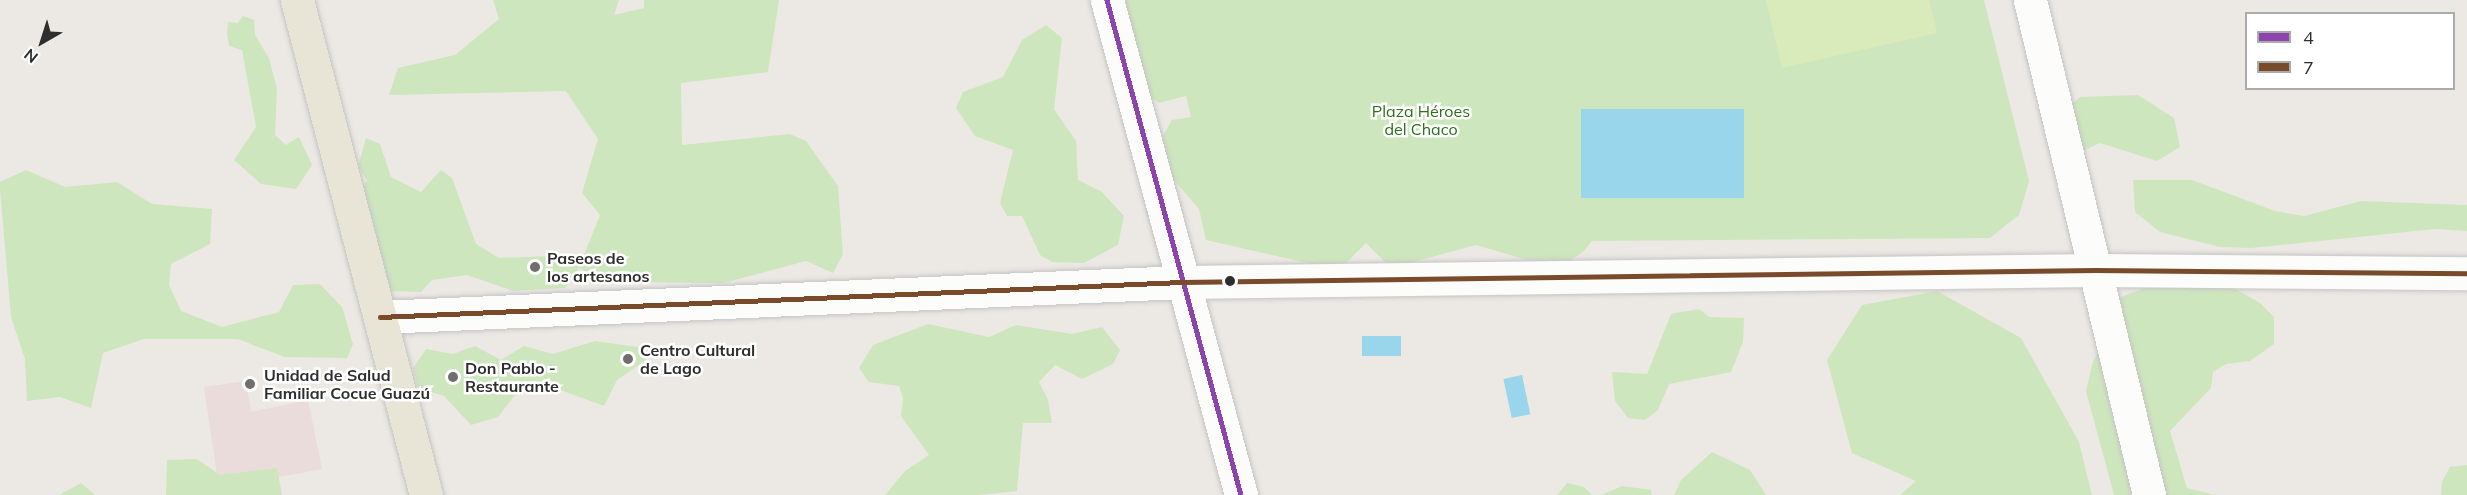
<!DOCTYPE html>
<meta charset="utf-8">
<style>
body{margin:0}
#map{position:relative;width:2467px;height:495px;overflow:hidden;background:#ece8e4;font-family:Mulish,sans-serif}
div>[style]{position:absolute}
.medical>*{inset:0;background:#e9dcdb}
.green>*{inset:0;background:#cee6be}
.pitch>*{inset:0;background:#d9eabb}
.water>*{inset:0;background:#99d6ec;transform-origin:0 0}
.roads{filter:drop-shadow(0 0 2px #c5c4c5) drop-shadow(0 0 2px #c5c4c5)}
.minor>*{height:33px;margin:-16.5px;padding:0 16.5px;transform-origin:16.5px;border-radius:16.5px;background:#fcfcfb}
.major>*{height:33px;margin:-16.5px;padding:0 16.5px;transform-origin:16.5px;border-radius:16.5px;background:#e8e4d6}
.bus-1>*{height:4.5px;margin:-2.25px;padding:0 2.25px;transform-origin:2.25px;border-radius:2.25px;background:#8e44ad}
.bus-2>*{height:4.5px;margin:-2.25px;padding:0 2.25px;transform-origin:2.25px;border-radius:2.25px;background:#7a4b2a}
.dots>*{width:16px;height:16px;translate:-50% -50%;box-sizing:border-box;border:3px solid #fff;border-radius:50%}
span{translate:-50% -50%;white-space:nowrap;text-align:center;line-height:1.15;-webkit-text-stroke:5px #fff;paint-order:stroke}
.park-label{font-size:16px;color:#2c6e1b}
.poi-label{font-size:16px;color:#2e2e2e;font-weight:700}
.left{translate:0 -50%;text-align:left}
.legend{position:absolute;left:2245px;top:12px;width:210px;height:78px;box-sizing:border-box;background:#fff;border:2px solid #ababab;margin:0;padding:8px 10px;list-style:none;font-size:18px;color:#2e2e2e}
.legend li{display:flex;align-items:center;gap:12px;height:30px}
.legend b{width:30px;border:2px solid #ababab}
.north{position:absolute;left:12px;top:12px;width:60px;height:60px;-webkit-text-stroke:4px #fff;paint-order:stroke;rotate:219deg;font-size:16px;font-weight:700;line-height:24px;text-align:center;color:#2e2e2e}
.north::after{content:'';display:block;margin:auto;width:21px;height:27px;background:#2e2e2e;clip-path:polygon(50% 0,100% 100%,50% 72%,0 100%)}
</style>
<div id="map">
<div class="medical">
<div style="clip-path:polygon(246px 381px,251px 412px,308px 400px,322px 469px,219px 488px,204px 387px)"></div>
</div>
<div class="green">
<div style="clip-path:polygon(493px 0,619px 0,614px 15px,644px 8px,644px 0,779px 0,768px 72px,681px 83px,682px 145px,790px 134px,806px 141px,838px 186px,843px 254px,833px 273px,806px 261px,723px 283px,603px 282px,579px 268px,565px 288px,514px 291px,467px 275px,432px 280px,421px 292px,386px 291px,348px 218px,367px 180px,358px 167px,366px 138px,380px 144px,391px 177px,421px 192px,441px 170px,452px 178px,476px 244px,499px 258px,580px 255px,580px 265px,600px 215px,582px 193px,598px 139px,566px 91px,389px 95px,398px 68px,455px 55px,499px 19px)"></div>
<div style="clip-path:polygon(1107px 0,1984px 0,2029px 181px,2019px 215px,1990px 238px,1592px 241px,1583px 252px,1558px 269px,1476px 245px,1391px 268px,1366px 243px,1346px 263px,1316px 265px,1206px 240px,1199px 209px,1161px 165px,1163px 136px,1172px 120px,1191px 117px,1186px 96px,1159px 103px,1134px 85px)"></div>
<div style="clip-path:polygon(243px 16px,254px 20px,255px 35px,269px 58px,277px 89px,275px 135px,286px 145px,299px 137px,312px 165px,296px 189px,261px 184px,234px 160px,256px 127px,242px 50px,229px 46px,227px 32px,228px 22px,238px 23px)"></div>
<div style="clip-path:polygon(1046px 25px,1062px 38px,1054px 109px,1076px 141px,1078px 180px,1102px 192px,1124px 216px,1118px 245px,1084px 263px,1052px 262px,1040px 255px,1022px 216px,1007px 216px,1000px 203px,1013px 150px,975px 136px,956px 108px,963px 92px,1003px 77px,1022px 40px)"></div>
<div style="clip-path:polygon(2138px 95px,2174px 118px,2180px 147px,2157px 161px,2100px 143px,2074px 155px,2047px 125px,2080px 97px)"></div>
<div style="clip-path:polygon(26px 170px,65px 187px,117px 182px,152px 204px,212px 209px,210px 244px,171px 264px,169px 285px,181px 311px,222px 327px,279px 312px,293px 285px,320px 284px,342px 307px,353px 344px,347px 358px,285px 357px,238px 339px,144px 339px,103px 353px,91px 408px,60px 397px,27px 401px,25px 359px,11px 317px,0 189px,0 182px)"></div>
<div style="clip-path:polygon(2133px 180px,2192px 180px,2275px 211px,2304px 216px,2361px 201px,2467px 205px,2467px 231px,2435px 229px,2251px 248px,2220px 247px,2160px 232px,2135px 212px)"></div>
<div style="clip-path:polygon(2225px 283px,2260px 303px,2274px 317px,2274px 344px,2250px 361px,2226px 364px,2213px 372px,2211px 388px,2170px 431px,2187px 488px,2215px 495px,2114px 495px,2086px 391px,2093px 361px,2111px 333px,2118px 298px,2148px 287px)"></div>
<div style="clip-path:polygon(1937px 291px,2021px 338px,2079px 442px,2092px 495px,1900px 495px,1916px 481px,1852px 453px,1827px 360px,1862px 305px)"></div>
<div style="clip-path:polygon(1699px 309px,1709px 317px,1744px 318px,1743px 342px,1731px 372px,1669px 384px,1658px 410px,1645px 420px,1628px 418px,1615px 401px,1612px 372px,1647px 374px,1671px 314px)"></div>
<div style="clip-path:polygon(928px 324px,989px 337px,1016px 325px,1072px 334px,1102px 327px,1120px 350px,1113px 364px,1082px 379px,1055px 365px,1039px 382px,1048px 400px,1052px 423px,1023px 423px,1017px 491px,980px 495px,873px 495px,885px 495px,905px 471px,929px 455px,901px 416px,903px 398px,899px 386px,869px 382px,859px 368px,873px 345px)"></div>
<div style="clip-path:polygon(595px 341px,638px 347px,646px 360px,617px 380px,604px 406px,555px 388px,514px 396px,498px 417px,471px 425px,444px 396px,418px 388px,413px 368px,426px 349px,453px 354px,475px 346px,501px 360px,524px 346px,553px 354px)"></div>
<div style="clip-path:polygon(1712px 452px,1750px 470px,1766px 495px,1674px 495px,1681px 480px)"></div>
<div style="clip-path:polygon(197px 459px,220px 475px,277px 468px,282px 495px,166px 495px,167px 460px)"></div>
<div style="clip-path:polygon(2467px 465px,2467px 495px,2441px 495px,2442px 482px,2450px 467px)"></div>
<div style="clip-path:polygon(81px 483px,95px 495px,59px 495px)"></div>
<div style="clip-path:polygon(1567px 483px,1584px 487px,1592px 495px,1557px 495px)"></div>
<div style="clip-path:polygon(1622px 486px,1651px 490px,1652px 495px,1601px 495px)"></div>
</div>
<div class="pitch">
<div style="clip-path:polygon(1766px 0,1929px 0,1937px 33px,1782px 68px)"></div>
</div>
<div class="water">
<div style="left:1581px;top:109px;width:163px;height:89px"></div>
<div style="left:1401px;top:336px;width:20px;height:39px;rotate:90deg"></div>
<div style="left:1522px;top:375px;width:40px;height:19px;rotate:78deg"></div>
</div>
<div class="roads">
<div class="minor">
<div style="left:1107px;top:0;width:513px;rotate:74.85deg"></div>
<div style="left:2030px;top:0;width:509px;rotate:76.48deg"></div>
<div style="left:380px;top:317px;width:803px;rotate:-2.5deg"></div>
<div style="left:1182px;top:282px;width:913px;rotate:-0.75deg"></div>
<div style="left:2095px;top:270px;width:372px;rotate:0.5deg"></div>
</div>
<div class="major">
<div style="left:297px;top:0;width:512px;rotate:75.39deg"></div>
</div>
</div>
<div class="bus-1">
<div style="left:1107px;top:0;width:513px;rotate:74.85deg"></div>
</div>
<div class="bus-2">
<div style="left:380px;top:317px;width:803px;rotate:-2.5deg"></div>
<div style="left:1182px;top:282px;width:913px;rotate:-0.75deg"></div>
<div style="left:2095px;top:270px;width:372px;rotate:0.5deg"></div>
</div>
<div class="dots">
<div style="left:535px;top:267px;background:#706f6e"></div>
<div style="left:1230px;top:281px;background:#2e2e2e"></div>
<div style="left:628px;top:359px;background:#706f6e"></div>
<div style="left:453px;top:377px;background:#706f6e"></div>
<div style="left:250px;top:384px;background:#706f6e"></div>
</div>
<div class="park-label">
<span style="left:1421px;top:120px">Plaza Héroes<br>del Chaco</span>
</div>
<div class="poi-label">
<span class="left" style="left:547px;top:267px">Paseos de<br>los artesanos</span>
<span class="left" style="left:640px;top:359px">Centro Cultural<br>de Lago</span>
<span class="left" style="left:465px;top:377px">Don Pablo -<br>Restaurante</span>
<span class="left" style="left:264px;top:384px">Unidad de Salud<br>Familiar Cocue Guazú</span>
</div>
<ul class="legend">
<li><b style="height:8px;background:#8e44ad"></b>4</li>
<li><b style="height:8px;background:#7a4b2a"></b>7</li>
</ul>
<div class="north">N</div>
</div>
